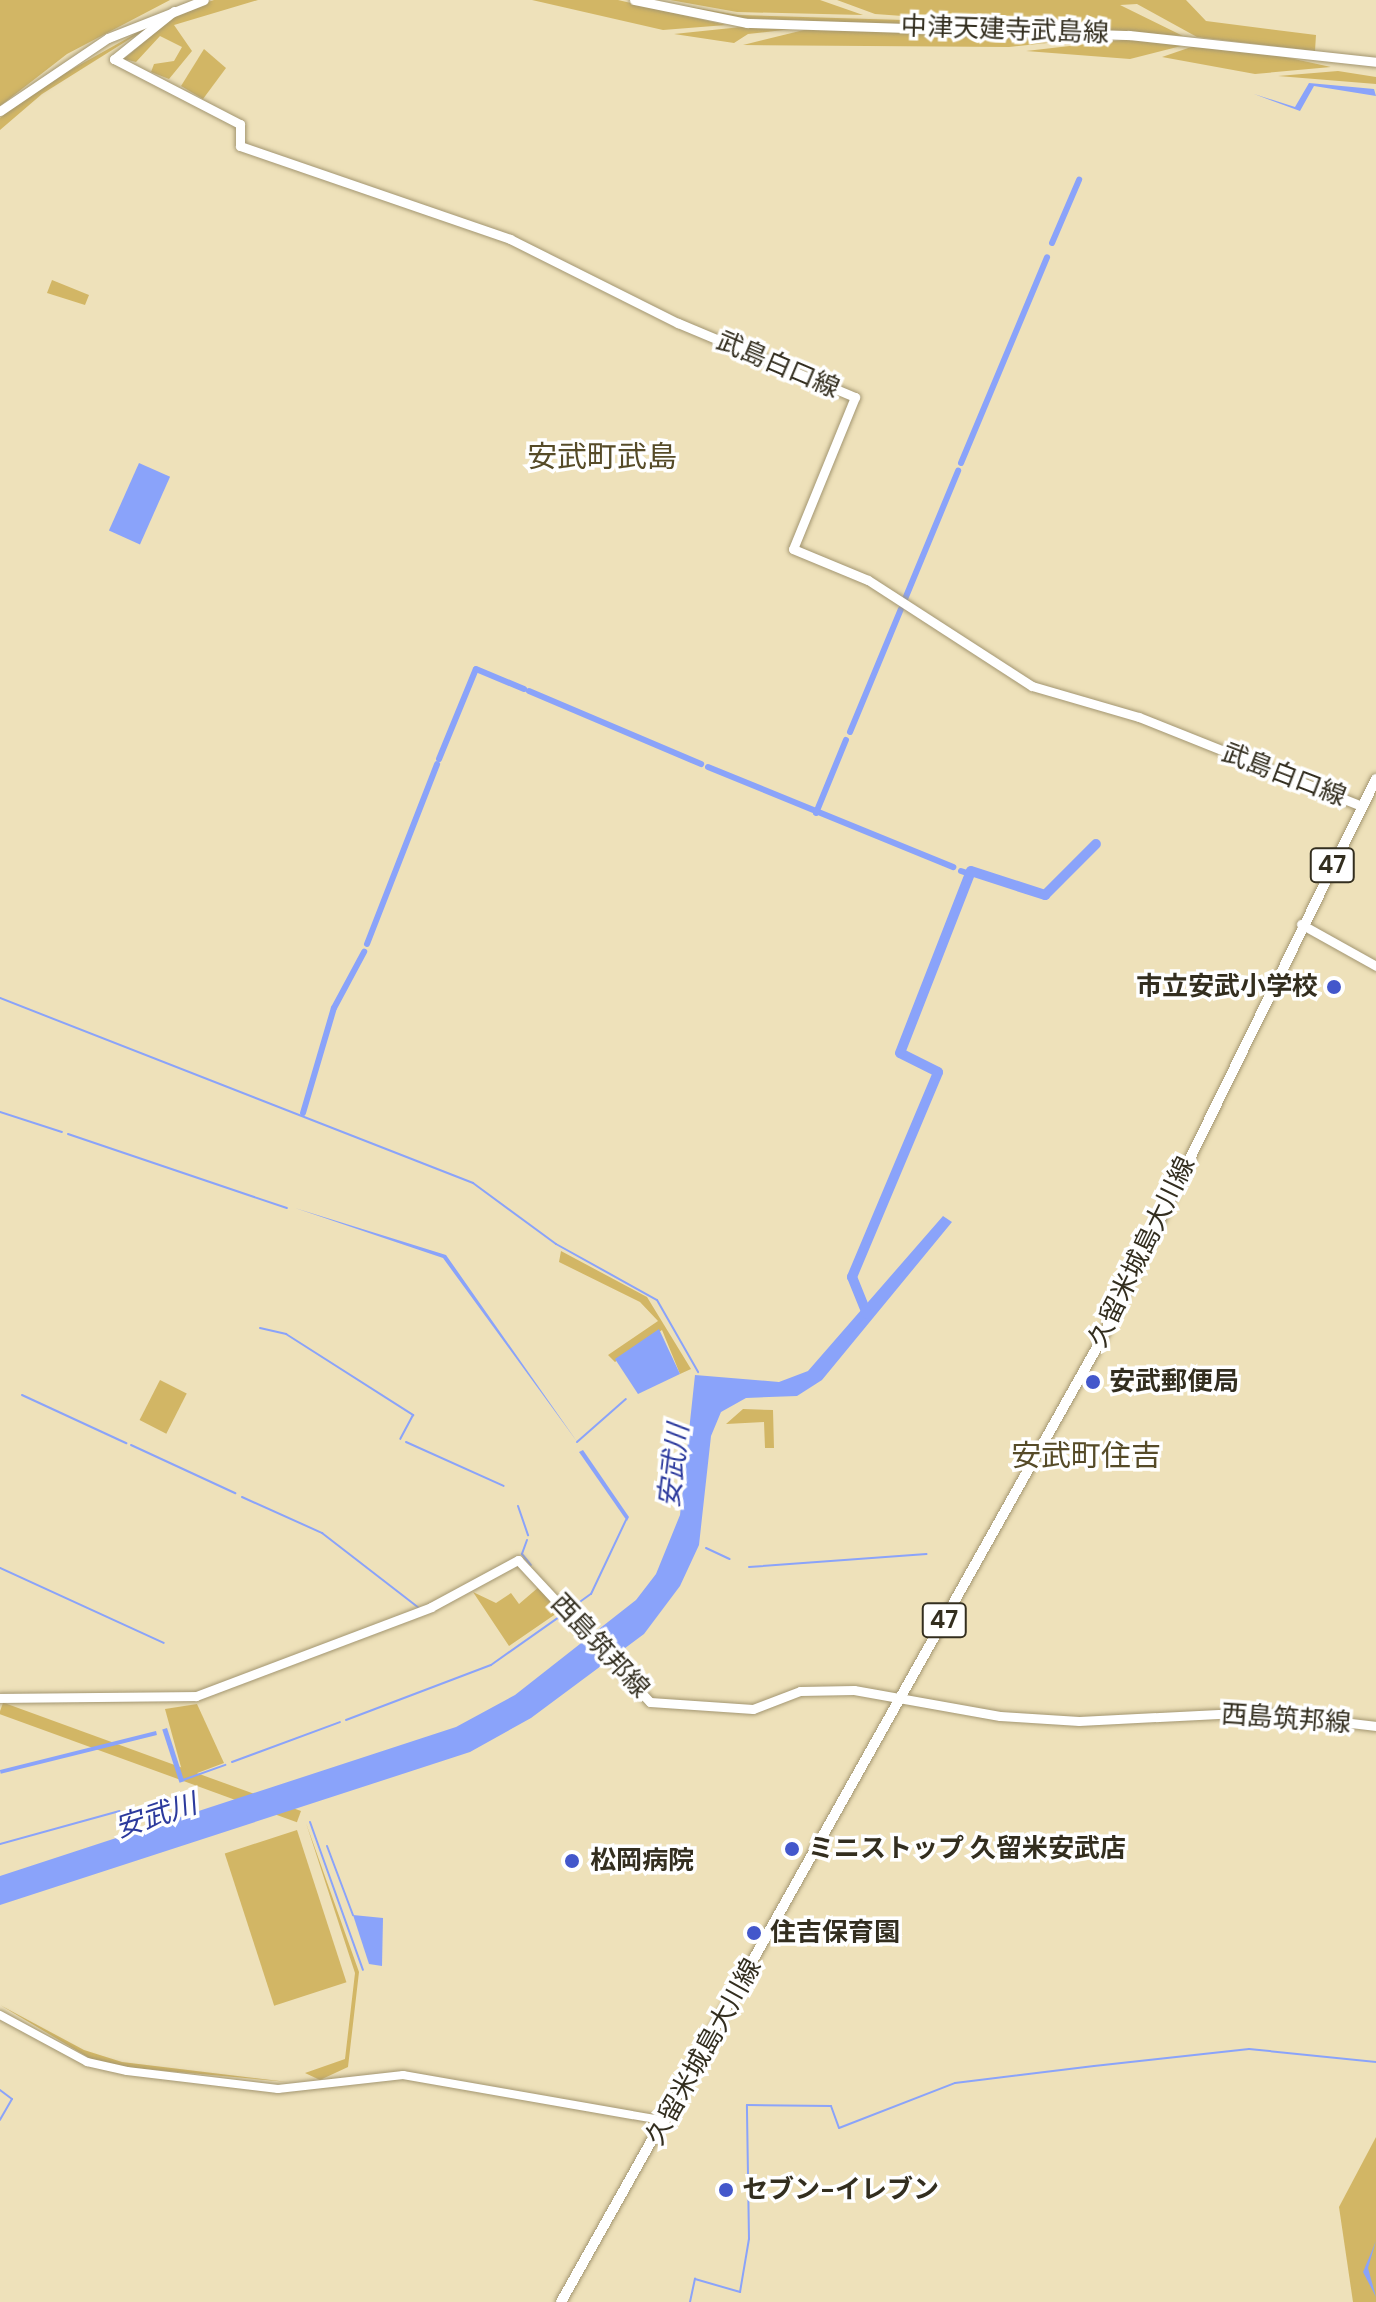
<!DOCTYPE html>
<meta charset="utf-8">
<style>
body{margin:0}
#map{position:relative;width:1376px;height:2302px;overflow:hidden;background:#eee1ba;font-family:"DM Sans","Noto Sans JP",sans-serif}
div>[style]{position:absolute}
.green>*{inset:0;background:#d2b665;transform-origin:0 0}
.water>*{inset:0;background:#8aa3fa;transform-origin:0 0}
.stream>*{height:2px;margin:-1px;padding:0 1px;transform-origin:1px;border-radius:1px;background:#8aa3fa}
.canal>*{height:6px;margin:-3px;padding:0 3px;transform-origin:3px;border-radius:3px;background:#8aa3fa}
.river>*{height:10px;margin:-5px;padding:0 5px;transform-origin:5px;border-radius:5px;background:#8aa3fa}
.roads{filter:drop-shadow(0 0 2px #a39671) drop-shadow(0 0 2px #a39671)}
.tertiary>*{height:8px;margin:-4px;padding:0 4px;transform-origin:4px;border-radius:4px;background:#fff}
.secondary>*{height:9px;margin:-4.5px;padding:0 4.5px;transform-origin:4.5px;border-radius:4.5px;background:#fff}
.primary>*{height:10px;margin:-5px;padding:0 5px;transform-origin:5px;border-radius:5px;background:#fff}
.dots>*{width:22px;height:22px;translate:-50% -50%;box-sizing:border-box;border:4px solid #fff;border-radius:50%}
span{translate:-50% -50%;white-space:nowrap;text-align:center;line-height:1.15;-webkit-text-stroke:7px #fff;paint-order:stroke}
.shield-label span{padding:2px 6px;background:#fff;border:2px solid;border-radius:6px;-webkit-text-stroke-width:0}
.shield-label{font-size:24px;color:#332e1f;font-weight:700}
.street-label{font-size:26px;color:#332e1f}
.poi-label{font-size:26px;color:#332e1f;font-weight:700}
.right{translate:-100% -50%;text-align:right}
.left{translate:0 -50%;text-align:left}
.water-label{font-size:28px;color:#2c3a9d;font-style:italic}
.quarter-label{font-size:30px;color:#564b28}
</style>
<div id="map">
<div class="green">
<div style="clip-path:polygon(0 0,170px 0,67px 54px,0 106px)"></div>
<div style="clip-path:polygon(214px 0,258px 0,174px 25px,192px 51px,169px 79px,151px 72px,154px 64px,174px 61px,182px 47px,160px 36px,136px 62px,124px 59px,179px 12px)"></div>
<div style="clip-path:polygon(532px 0,618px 0,726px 25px,663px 30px)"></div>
<div style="clip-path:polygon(649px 0,738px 15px,968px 22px,1104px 33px,739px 18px)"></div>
<div style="clip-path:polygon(670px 0,820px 0,863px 15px,737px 12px)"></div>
<div style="clip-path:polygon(837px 0,1186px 0,1206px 21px,1316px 35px,1315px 51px,1197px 37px,1137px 4px,1120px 5px,1183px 36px,875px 14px)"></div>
<div style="clip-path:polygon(160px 20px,42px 94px,0 130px,0 118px,26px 95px)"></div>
<div style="clip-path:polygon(741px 27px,792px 29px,748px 34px,734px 43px,674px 34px)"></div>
<div style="clip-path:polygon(808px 29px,931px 29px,1076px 40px,1009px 47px,743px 45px)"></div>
<div style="clip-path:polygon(1131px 39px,1189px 44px,1130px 59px,1026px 51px)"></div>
<div style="clip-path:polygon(1197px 45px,1262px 52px,1331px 67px,1255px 74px,1162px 57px)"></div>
<div style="clip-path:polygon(204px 49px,226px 68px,203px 99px,181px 86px)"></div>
<div style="clip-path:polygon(1338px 71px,1376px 77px,1376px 84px,1278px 76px)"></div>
<div style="clip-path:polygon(52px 280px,89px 295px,85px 305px,47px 293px)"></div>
<div style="clip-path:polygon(561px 1251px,647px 1297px,691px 1369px,680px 1374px,662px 1330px,615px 1362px,608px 1355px,658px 1321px,640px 1302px,559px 1262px)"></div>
<div style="left:160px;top:1380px;width:30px;height:45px;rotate:27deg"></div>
<div style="clip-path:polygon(743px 1409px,773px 1410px,774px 1448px,765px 1448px,764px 1422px,726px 1424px)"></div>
<div style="clip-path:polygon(540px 1586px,560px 1611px,509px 1646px,473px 1592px,496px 1603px,511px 1593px,519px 1604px)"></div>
<div style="clip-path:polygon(197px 1704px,224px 1763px,184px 1778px,165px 1709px)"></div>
<div style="left:301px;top:1811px;width:12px;height:317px;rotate:110deg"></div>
<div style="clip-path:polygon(306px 1823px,359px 1972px,348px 2067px,320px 2080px,305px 2073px,345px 2059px,355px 1973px)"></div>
<div style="left:297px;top:1830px;width:160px;height:76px;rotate:72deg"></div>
<div style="clip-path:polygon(0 2005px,84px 2050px,122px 2062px,288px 2082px,122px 2067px,91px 2059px)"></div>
<div style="clip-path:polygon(1376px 2137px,1376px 2302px,1353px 2302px,1339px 2207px)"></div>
</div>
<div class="water">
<div style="clip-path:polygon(1309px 83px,1374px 89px,1376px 96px,1314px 86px,1300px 111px,1254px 94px,1295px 107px)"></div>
<div style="left:139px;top:463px;width:34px;height:74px;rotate:24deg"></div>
<div style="clip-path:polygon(295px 1208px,446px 1255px,578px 1443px,443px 1258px)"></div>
<div style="clip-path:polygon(943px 1216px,952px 1222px,822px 1380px,797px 1396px,746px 1398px,721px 1412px,711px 1436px,699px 1545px,680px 1586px,644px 1634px,531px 1718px,470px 1752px,0 1905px,0 1876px,456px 1727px,515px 1695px,636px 1600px,656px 1574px,680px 1515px,695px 1375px,779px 1382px,808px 1371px)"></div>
<div style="clip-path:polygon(659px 1329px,680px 1374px,638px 1394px,615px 1359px)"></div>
<div style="clip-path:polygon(583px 1450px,629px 1517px,627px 1521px,579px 1452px)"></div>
<div style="left:167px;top:1728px;width:56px;height:5px;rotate:72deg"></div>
<div style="left:156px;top:1731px;width:4px;height:161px;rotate:76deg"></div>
<div style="clip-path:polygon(353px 1915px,383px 1918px,382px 1966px,369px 1964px)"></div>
<div style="clip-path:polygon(1376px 2241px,1368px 2268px,1376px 2297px,1363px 2272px)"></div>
</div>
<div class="stream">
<div style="left:0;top:998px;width:508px;rotate:21.36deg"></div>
<div style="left:473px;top:1183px;width:103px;rotate:36.3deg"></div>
<div style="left:556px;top:1244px;width:115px;rotate:29deg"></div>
<div style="left:657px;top:1300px;width:83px;rotate:60.3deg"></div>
<div style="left:0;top:1112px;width:65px;rotate:17.9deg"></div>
<div style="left:68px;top:1134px;width:231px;rotate:18.7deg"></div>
<div style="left:260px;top:1328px;width:27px;rotate:13deg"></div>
<div style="left:286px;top:1334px;width:151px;rotate:32.5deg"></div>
<div style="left:413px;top:1415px;width:27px;rotate:118deg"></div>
<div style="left:22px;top:1395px;width:115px;rotate:24.8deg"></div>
<div style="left:406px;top:1442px;width:107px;rotate:24.2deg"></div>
<div style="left:577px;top:1442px;width:65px;rotate:-41.3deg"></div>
<div style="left:131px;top:1445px;width:115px;rotate:24.8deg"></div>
<div style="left:242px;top:1497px;width:88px;rotate:24.2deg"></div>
<div style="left:322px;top:1533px;width:123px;rotate:37.7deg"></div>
<div style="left:518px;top:1506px;width:31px;rotate:71deg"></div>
<div style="left:527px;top:1540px;width:15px;rotate:110deg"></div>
<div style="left:522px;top:1554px;width:14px;rotate:51deg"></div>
<div style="left:706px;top:1548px;width:26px;rotate:25deg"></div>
<div style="left:749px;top:1567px;width:178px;rotate:-4.2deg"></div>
<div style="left:0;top:1568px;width:180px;rotate:24.6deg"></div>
<div style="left:570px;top:1609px;width:26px;rotate:-36deg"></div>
<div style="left:591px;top:1594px;width:82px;rotate:-64.7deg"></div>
<div style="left:346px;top:1720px;width:155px;rotate:-20.8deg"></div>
<div style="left:491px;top:1665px;width:87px;rotate:-35.2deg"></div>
<div style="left:232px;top:1762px;width:115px;rotate:-20.3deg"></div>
<div style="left:183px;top:1780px;width:45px;rotate:-19.7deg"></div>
<div style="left:310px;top:1822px;width:157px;rotate:70.3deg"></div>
<div style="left:0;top:1844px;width:124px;rotate:-15.4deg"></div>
<div style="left:327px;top:1846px;width:74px;rotate:69.4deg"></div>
<div style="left:0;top:2090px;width:15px;rotate:37deg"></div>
<div style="left:12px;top:2099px;width:24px;rotate:120deg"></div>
<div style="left:690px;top:2302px;width:24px;rotate:-78deg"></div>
<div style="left:695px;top:2279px;width:47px;rotate:16.1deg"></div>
<div style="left:740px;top:2292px;width:54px;rotate:-80.4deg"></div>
<div style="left:749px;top:2239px;width:134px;rotate:-90.9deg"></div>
<div style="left:747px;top:2105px;width:84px;rotate:0.7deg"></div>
<div style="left:831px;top:2106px;width:23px;rotate:70deg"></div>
<div style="left:839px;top:2128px;width:124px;rotate:-21.2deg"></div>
<div style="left:955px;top:2083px;width:140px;rotate:-7deg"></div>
<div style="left:1094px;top:2066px;width:156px;rotate:-6.3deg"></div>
<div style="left:1249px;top:2049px;width:128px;rotate:5.8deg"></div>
</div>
<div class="canal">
<div style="left:1052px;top:243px;width:69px;rotate:-66.8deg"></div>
<div style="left:961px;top:463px;width:223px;rotate:-67.3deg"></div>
<div style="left:905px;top:599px;width:139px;rotate:-67.5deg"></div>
<div style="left:529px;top:691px;width:187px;rotate:23deg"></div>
<div style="left:850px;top:732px;width:133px;rotate:-67.5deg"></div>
<div style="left:439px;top:759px;width:97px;rotate:-67.7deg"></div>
<div style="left:476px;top:669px;width:52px;rotate:22.6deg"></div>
<div style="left:708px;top:767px;width:265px;rotate:22.2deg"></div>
<div style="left:816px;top:813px;width:79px;rotate:-67.7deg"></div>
<div style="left:961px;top:871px;width:9px;rotate:18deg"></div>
<div style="left:367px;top:944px;width:193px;rotate:-68.7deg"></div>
<div style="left:303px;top:1113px;width:109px;rotate:-73.6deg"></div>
<div style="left:334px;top:1008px;width:64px;rotate:-61.8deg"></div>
</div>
<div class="river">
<div style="left:867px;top:1314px;width:40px;rotate:-112deg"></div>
<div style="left:852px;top:1277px;width:222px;rotate:-67.2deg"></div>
<div style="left:938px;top:1072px;width:42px;rotate:-153.4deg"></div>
<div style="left:900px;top:1053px;width:195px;rotate:-68.7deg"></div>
<div style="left:971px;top:871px;width:78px;rotate:18deg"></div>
<div style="left:1045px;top:895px;width:72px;rotate:-45deg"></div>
</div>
<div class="roads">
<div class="tertiary">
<div style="left:0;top:2015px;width:99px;rotate:28.4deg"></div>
<div style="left:87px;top:2062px;width:41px;rotate:12.7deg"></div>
<div style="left:127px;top:2071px;width:152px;rotate:6.8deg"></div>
<div style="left:278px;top:2089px;width:126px;rotate:-6.4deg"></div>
<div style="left:403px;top:2075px;width:267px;rotate:9.9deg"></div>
</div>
<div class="secondary">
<div style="left:634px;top:0;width:115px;rotate:11.5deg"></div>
<div style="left:747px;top:23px;width:382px;rotate:1.8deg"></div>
<div style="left:1129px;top:35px;width:248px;rotate:6.2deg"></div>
<div style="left:174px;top:11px;width:77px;rotate:141.3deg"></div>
<div style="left:114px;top:59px;width:142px;rotate:27.3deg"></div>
<div style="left:240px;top:124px;width:22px;rotate:90deg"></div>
<div style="left:240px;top:146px;width:286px;rotate:19deg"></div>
<div style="left:510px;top:239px;width:188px;rotate:26.6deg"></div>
<div style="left:678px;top:323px;width:192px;rotate:22.7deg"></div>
<div style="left:855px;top:397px;width:164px;rotate:112.2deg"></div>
<div style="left:793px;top:549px;width:81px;rotate:22.5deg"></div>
<div style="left:868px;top:580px;width:195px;rotate:32.9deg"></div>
<div style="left:1032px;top:686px;width:111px;rotate:16.2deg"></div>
<div style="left:1139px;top:717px;width:240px;rotate:21.8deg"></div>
<div style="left:0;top:111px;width:130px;rotate:-34.1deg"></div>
<div style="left:108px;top:38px;width:103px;rotate:-21.6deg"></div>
<div style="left:1301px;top:924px;width:86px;rotate:29.2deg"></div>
<div style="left:0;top:1698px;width:196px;rotate:-0.6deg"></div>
<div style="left:196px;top:1696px;width:251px;rotate:-20.7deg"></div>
<div style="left:431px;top:1607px;width:99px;rotate:-28.4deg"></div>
<div style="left:518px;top:1560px;width:194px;rotate:47.1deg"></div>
<div style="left:650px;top:1702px;width:103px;rotate:3.9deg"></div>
<div style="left:753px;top:1709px;width:50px;rotate:-21deg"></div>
<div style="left:800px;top:1691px;width:54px;rotate:-1.1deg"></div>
<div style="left:854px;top:1690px;width:148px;rotate:10.1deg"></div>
<div style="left:1000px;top:1716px;width:79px;rotate:3.6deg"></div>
<div style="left:1079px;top:1721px;width:179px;rotate:-2.9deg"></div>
<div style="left:1258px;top:1712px;width:119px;rotate:6.8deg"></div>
</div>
<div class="primary">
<div style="left:561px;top:2302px;width:1101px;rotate:-60.69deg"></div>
<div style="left:1100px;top:1342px;width:627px;rotate:-63.88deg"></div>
</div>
</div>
<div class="dots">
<div style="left:1334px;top:987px;background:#4357cb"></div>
<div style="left:1093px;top:1382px;background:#4357cb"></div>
<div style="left:792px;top:1849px;background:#4357cb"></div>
<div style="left:572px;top:1861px;background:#4357cb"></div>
<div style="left:754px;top:1933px;background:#4357cb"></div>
<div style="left:726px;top:2190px;background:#4357cb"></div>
</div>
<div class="shield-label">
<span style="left:1332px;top:865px">47</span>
<span style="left:944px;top:1620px">47</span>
</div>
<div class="street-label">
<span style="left:1005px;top:30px;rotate:2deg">中津天建寺武島線</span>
<span style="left:778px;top:365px;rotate:23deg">武島白口線</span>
<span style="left:1284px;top:775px;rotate:21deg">武島白口線</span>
<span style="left:1142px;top:1252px;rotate:-64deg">久留米城島大川線</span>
<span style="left:600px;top:1646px;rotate:47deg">西島筑邦線</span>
<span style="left:1286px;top:1719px;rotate:4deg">西島筑邦線</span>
<span style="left:704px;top:2052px;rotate:-61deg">久留米城島大川線</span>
</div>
<div class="poi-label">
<span class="right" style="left:1318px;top:987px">市立安武小学校</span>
<span class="left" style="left:1109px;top:1382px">安武郵便局</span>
<span class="left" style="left:808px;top:1849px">ミニストップ 久留米安武店</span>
<span class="left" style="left:590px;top:1861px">松岡病院</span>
<span class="left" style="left:770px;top:1933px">住吉保育園</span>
<span class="left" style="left:742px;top:2190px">セブン-イレブン</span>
</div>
<div class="water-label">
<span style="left:674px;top:1466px;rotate:-83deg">安武川</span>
<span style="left:156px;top:1816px;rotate:-18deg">安武川</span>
</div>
<div class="quarter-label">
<span style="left:602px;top:457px">安武町武島</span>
<span style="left:1086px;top:1456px">安武町住吉</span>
</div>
</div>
